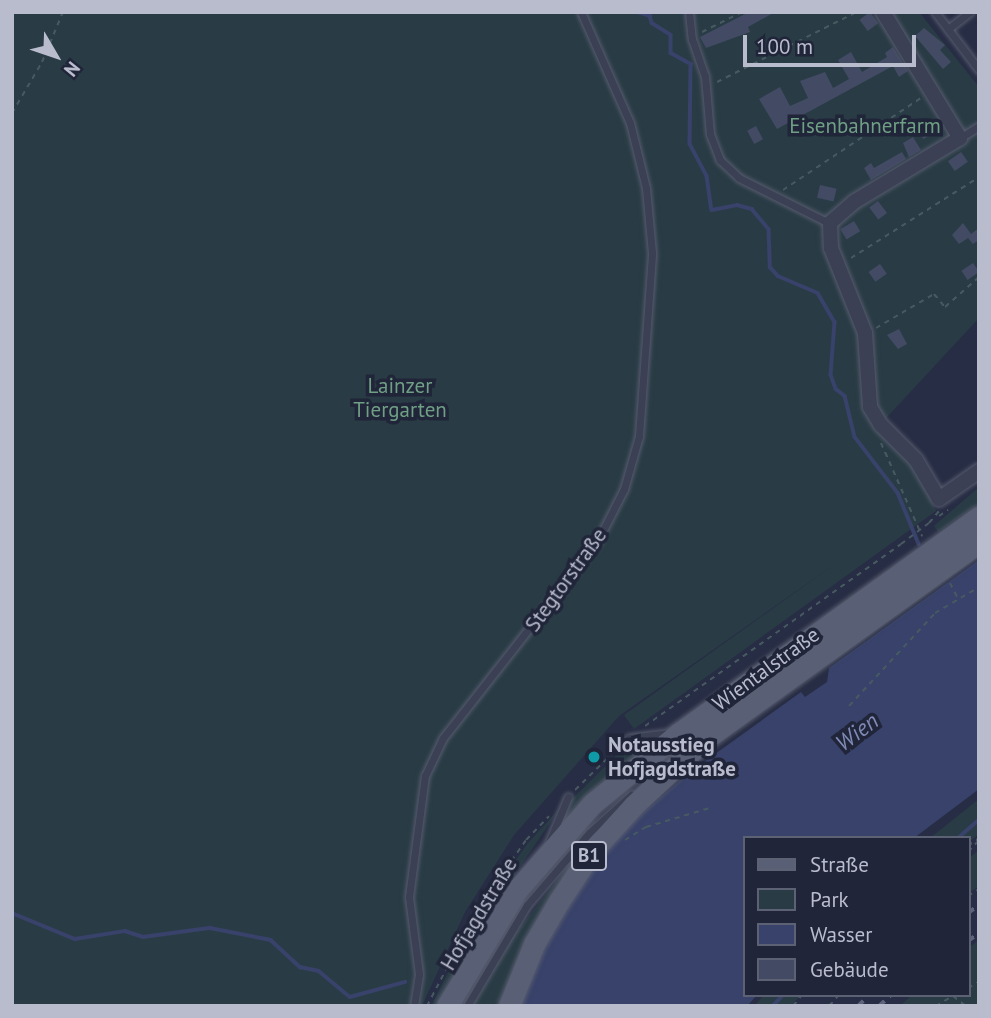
<!DOCTYPE html>
<meta charset="utf-8">
<style>
body{margin:0}
#map{position:relative;width:991px;height:1018px;overflow:hidden;background:#272d44;font-family:"PT Sans",sans-serif}
div>[style]{position:absolute}
.green>*{inset:0;background:#293c45}
.water>*{inset:0;background:#38426a}
.stream>*{height:3.5px;margin:-1.75px;padding:0 1.75px;transform-origin:1.75px;border-radius:1.75px;background:#38426a}
.building>*{inset:0;background:#434a64;transform-origin:0 0}
.path>*{height:2px;margin-top:-1px;transform-origin:0;background:repeating-linear-gradient(90deg,#475961 0 5px,transparent 0 10px)}
.roads{filter:drop-shadow(0 0 2px #575b6e) drop-shadow(0 0 2px #575b6e)}
.lane>*{height:7px;margin:-3.5px;padding:0 3.5px;transform-origin:3.5px;border-radius:3.5px;background:#3b4054}
.street>*{height:14px;margin:-7px;padding:0 7px;transform-origin:7px;border-radius:7px;background:#3b4054}
.primary>*{height:21px;margin:-10.5px;padding:0 10.5px;transform-origin:10.5px;border-radius:10.5px;background:#595f74}
.rail>*{height:3.5px;margin-top:-1.75px;transform-origin:0;background:repeating-linear-gradient(90deg,#5d637b 0 7px,transparent 0 14px)}
.path-bridge>*{height:2px;margin-top:-1px;transform-origin:0;background:repeating-linear-gradient(90deg,#475961 0 5px,transparent 0 10px)}
.dots>*{width:19px;height:19px;translate:-50% -50%;box-sizing:border-box;border:4px solid #202539;border-radius:50%}
span{translate:-50% -50%;white-space:nowrap;text-align:center;line-height:1.15;-webkit-text-stroke:7px #202539;paint-order:stroke}
.shield-label span{padding:2px 5px;background:#202539;border:2px solid;border-radius:5px;-webkit-text-stroke-width:0}
.shield-label{font-size:19px;color:#b9bccd;font-weight:700}
.park-label{font-size:21px;color:#6f9f84}
.street-label{font-size:21px;color:#b9bccd}
.poi-label{font-size:21px;color:#b9bccd;font-weight:700}
.left{translate:0 -50%;text-align:left}
.water-label{font-size:23px;color:#7f8bb5;font-style:italic}
.frame{position:absolute;inset:0;border:14px solid #b9bccd;pointer-events:none}
.legend{position:absolute;left:743px;top:836px;width:228px;height:161px;box-sizing:border-box;background:#202539;border:2px solid #5d6174;margin:0;padding:9px 12px;list-style:none;font-size:21px;color:#b9bccd}
.legend li{display:flex;align-items:center;gap:14px;height:35px}
.legend b{width:35px;border:2px solid #5d6174}
.north{position:absolute;left:21px;top:21px;width:70px;height:70px;-webkit-text-stroke:5px #202539;paint-order:stroke;rotate:129deg;font-size:19px;font-weight:700;line-height:28px;text-align:center;color:#b9bccd}
.north::after{content:'';display:block;margin:auto;width:24px;height:32px;background:#b9bccd;clip-path:polygon(50% 0,100% 100%,50% 72%,0 100%)}
.scale{position:absolute;left:743px;top:35px;width:173px;height:32px;box-sizing:border-box;border:4px solid #b9bccd;border-top:0;padding-left:9px;font-size:21px;line-height:24px;white-space:nowrap;color:#b9bccd;-webkit-text-stroke:5px #202539;paint-order:stroke}
</style>
<div id="map">
<div class="green">
<div style="clip-path:polygon(12px 12px,919px 12px,979px 87px,979px 318px,875px 430px,914px 465px,936px 511px,634px 729px,624px 715px,835px 564px,619px 716px,514px 835px,465px 912px,422px 1006px,12px 1006px)"></div>
<div style="clip-path:polygon(979px 487px,979px 504px,938px 532px,934px 526px)"></div>
<div style="clip-path:polygon(656px 738px,597px 787px,556px 828px,570px 801px,630px 742px)"></div>
<div style="clip-path:polygon(979px 799px,979px 834px,968px 843px,968px 838px,930px 838px)"></div>
<div style="clip-path:polygon(560px 808px,489px 912px,436px 1006px,431px 1006px,480px 910px,528px 843px)"></div>
<div style="clip-path:polygon(979px 850px,979px 886px,968px 894px,968px 859px)"></div>
<div style="clip-path:polygon(579px 852px,501px 1006px,473px 1006px,511px 939px)"></div>
<div style="clip-path:polygon(979px 940px,979px 1006px,900px 1006px,912px 995px,968px 995px,968px 948px)"></div>
<div style="clip-path:polygon(764px 995px,801px 995px,791px 1006px,754px 1006px)"></div>
</div>
<div class="water">
<div style="clip-path:polygon(979px 560px,979px 789px,914px 838px,744px 838px,744px 995px,757px 995px,747px 1006px,517px 1006px,526px 979px,567px 899px,598px 857px,638px 817px,690px 772px,801px 692px,805px 697px,827px 682px,829px 668px)"></div>
</div>
<div class="stream">
<div style="left:638px;top:12px;width:13px;rotate:18deg"></div>
<div style="left:650px;top:16px;width:7px;rotate:74deg"></div>
<div style="left:652px;top:23px;width:22px;rotate:32deg"></div>
<div style="left:671px;top:35px;width:18px;rotate:90deg"></div>
<div style="left:671px;top:53px;width:23px;rotate:29deg"></div>
<div style="left:691px;top:64px;width:80px;rotate:90.7deg"></div>
<div style="left:690px;top:144px;width:36px;rotate:62deg"></div>
<div style="left:707px;top:176px;width:34px;rotate:82deg"></div>
<div style="left:712px;top:210px;width:25px;rotate:-11deg"></div>
<div style="left:737px;top:205px;width:16px;rotate:15deg"></div>
<div style="left:752px;top:209px;width:26px;rotate:50deg"></div>
<div style="left:769px;top:229px;width:38px;rotate:88deg"></div>
<div style="left:770px;top:267px;width:12px;rotate:48deg"></div>
<div style="left:778px;top:276px;width:43px;rotate:23deg"></div>
<div style="left:818px;top:293px;width:34px;rotate:60deg"></div>
<div style="left:835px;top:322px;width:53px;rotate:94.3deg"></div>
<div style="left:831px;top:375px;width:15px;rotate:70deg"></div>
<div style="left:836px;top:389px;width:11px;rotate:38deg"></div>
<div style="left:845px;top:396px;width:42px;rotate:76.3deg"></div>
<div style="left:855px;top:437px;width:71px;rotate:52.5deg"></div>
<div style="left:898px;top:493px;width:55px;rotate:67.6deg"></div>
<div style="left:958px;top:838px;width:28px;rotate:-41deg"></div>
<div style="left:12px;top:913px;width:68px;rotate:22.4deg"></div>
<div style="left:75px;top:939px;width:51px;rotate:-9.1deg"></div>
<div style="left:125px;top:931px;width:19px;rotate:18deg"></div>
<div style="left:143px;top:937px;width:68px;rotate:-7.7deg"></div>
<div style="left:210px;top:928px;width:62px;rotate:11.1deg"></div>
<div style="left:271px;top:940px;width:40px;rotate:43deg"></div>
<div style="left:300px;top:967px;width:19px;rotate:12deg"></div>
<div style="left:319px;top:971px;width:40px;rotate:40deg"></div>
<div style="left:350px;top:997px;width:57px;rotate:-15.3deg"></div>
<div style="left:773px;top:1006px;width:15px;rotate:-48deg"></div>
</div>
<div class="building">
<div style="clip-path:polygon(749px 12px,775px 12px,748px 27px,750px 32px,706px 48px,700px 37px)"></div>
<div style="left:870px;top:12px;width:14px;height:13px;rotate:54deg"></div>
<div style="clip-path:polygon(924px 28px,945px 45px,940px 50px,951px 62px,943px 69px,915px 36px)"></div>
<div style="clip-path:polygon(893px 47px,908px 71px,899px 77px,893px 66px,777px 129px,759px 99px,780px 87px,790px 106px,808px 98px,800px 81px,825px 72px,833px 88px,849px 79px,838px 60px,851px 52px,862px 72px,887px 57px,885px 53px)"></div>
<div style="left:930px;top:121px;width:12px;height:15px;rotate:59deg"></div>
<div style="left:756px;top:126px;width:15px;height:10px;rotate:62deg"></div>
<div style="clip-path:polygon(913px 137px,921px 150px,909px 157px,903px 143px)"></div>
<div style="clip-path:polygon(902px 152px,906px 159px,871px 180px,864px 168px,871px 163px,874px 168px)"></div>
<div style="left:961px;top:152px;width:12px;height:16px;rotate:55deg"></div>
<div style="left:820px;top:185px;width:17px;height:13px;rotate:13deg"></div>
<div style="left:878px;top:201px;width:15px;height:11px;rotate:53deg"></div>
<div style="left:854px;top:221px;width:12px;height:16px;rotate:59deg"></div>
<div style="clip-path:polygon(963px 223px,971px 234px,979px 228px,979px 240px,973px 244px,968px 238px,959px 244px,952px 235px)"></div>
<div style="left:973px;top:263px;width:11px;height:14px;rotate:56deg"></div>
<div style="left:880px;top:264px;width:12px;height:14px;rotate:55deg"></div>
<div style="clip-path:polygon(899px 329px,907px 344px,898px 349px,887px 335px)"></div>
</div>
<div class="path">
<div style="left:702px;top:32px;width:45px;rotate:-26.6deg"></div>
<div style="left:717px;top:82px;width:157px;rotate:-26.6deg"></div>
<div style="left:12px;top:113px;width:59px;rotate:-59.5deg"></div>
<div style="left:42px;top:62px;width:54px;rotate:-67.2deg"></div>
<div style="left:783px;top:190px;width:166px;rotate:-33.7deg"></div>
<div style="left:851px;top:258px;width:151px;rotate:-32.3deg"></div>
<div style="left:876px;top:328px;width:67px;rotate:-30.4deg"></div>
<div style="left:934px;top:294px;width:17px;rotate:50deg"></div>
<div style="left:945px;top:307px;width:45px;rotate:-41.4deg"></div>
<div style="left:881px;top:443px;width:102px;rotate:66.2deg"></div>
<div style="left:939px;top:516px;width:11px;rotate:-34deg"></div>
<div style="left:929px;top:523px;width:16px;rotate:-50deg"></div>
<div style="left:950px;top:583px;width:16px;rotate:63deg"></div>
<div style="left:849px;top:706px;width:127px;rotate:-47.2deg"></div>
<div style="left:935px;top:613px;width:51px;rotate:-30.6deg"></div>
<div style="left:645px;top:726px;width:314px;rotate:-35.4deg"></div>
<div style="left:575px;top:790px;width:64px;rotate:-44.4deg"></div>
<div style="left:625px;top:840px;width:25px;rotate:-32deg"></div>
<div style="left:646px;top:827px;width:70px;rotate:-16.6deg"></div>
<div style="left:968px;top:846px;width:14px;rotate:-36deg"></div>
<div style="left:968px;top:852px;width:16px;rotate:-47deg"></div>
<div style="left:968px;top:896px;width:13px;rotate:-32deg"></div>
<div style="left:968px;top:988px;width:13px;rotate:-29deg"></div>
<div style="left:953px;top:996px;width:16px;rotate:38deg"></div>
<div style="left:427px;top:1006px;width:108px;rotate:-62.5deg"></div>
<div style="left:477px;top:910px;width:85px;rotate:-55deg"></div>
<div style="left:526px;top:840px;width:33px;rotate:-46deg"></div>
<div style="left:793px;top:1006px;width:14px;rotate:-51deg"></div>
<div style="left:829px;top:1006px;width:15px;rotate:-48deg"></div>
<div style="left:936px;top:1006px;width:21px;rotate:-31deg"></div>
</div>
<div class="roads">
<div class="lane">
<div style="left:689px;top:12px;width:27px;rotate:84deg"></div>
<div style="left:692px;top:39px;width:39px;rotate:71deg"></div>
<div style="left:705px;top:76px;width:58px;rotate:85.1deg"></div>
<div style="left:710px;top:134px;width:28px;rotate:69deg"></div>
<div style="left:720px;top:160px;width:26px;rotate:43deg"></div>
<div style="left:739px;top:178px;width:101px;rotate:26.6deg"></div>
<div style="left:935px;top:12px;width:73px;rotate:52.8deg"></div>
<div style="left:948px;top:29px;width:28px;rotate:-38deg"></div>
<div style="left:960px;top:138px;width:22px;rotate:-32deg"></div>
<div style="left:629px;top:738px;width:39px;rotate:-7deg"></div>
<div style="left:549px;top:842px;width:49px;rotate:-67.1deg"></div>
<div style="left:414px;top:1006px;width:32px;rotate:-81deg"></div>
<div style="left:419px;top:974px;width:78px;rotate:-97.4deg"></div>
<div style="left:409px;top:897px;width:122px;rotate:-82.5deg"></div>
<div style="left:425px;top:776px;width:42px;rotate:-64.7deg"></div>
<div style="left:443px;top:738px;width:251px;rotate:-51.9deg"></div>
<div style="left:598px;top:540px;width:57px;rotate:-63deg"></div>
<div style="left:624px;top:489px;width:55px;rotate:-74.2deg"></div>
<div style="left:639px;top:436px;width:183px;rotate:-85.9deg"></div>
<div style="left:652px;top:253px;width:65px;rotate:-95.3deg"></div>
<div style="left:646px;top:188px;width:67px;rotate:-103.8deg"></div>
<div style="left:630px;top:123px;width:121px;rotate:-113.8deg"></div>
<div style="left:467px;top:1006px;width:117px;rotate:-59.3deg"></div>
<div style="left:527px;top:905px;width:95px;rotate:-49.3deg"></div>
<div style="left:589px;top:833px;width:57px;rotate:-42.1deg"></div>
</div>
<div class="street">
<div style="left:883px;top:12px;width:148px;rotate:58.6deg"></div>
<div style="left:960px;top:138px;width:124px;rotate:148.9deg"></div>
<div style="left:854px;top:202px;width:32px;rotate:139deg"></div>
<div style="left:830px;top:223px;width:25px;rotate:88deg"></div>
<div style="left:831px;top:248px;width:92px;rotate:68.2deg"></div>
<div style="left:865px;top:333px;width:74px;rotate:86.1deg"></div>
<div style="left:870px;top:407px;width:21px;rotate:59deg"></div>
<div style="left:881px;top:425px;width:49px;rotate:45deg"></div>
<div style="left:916px;top:460px;width:45px;rotate:59.5deg"></div>
<div style="left:939px;top:499px;width:49px;rotate:-35deg"></div>
</div>
<div class="primary">
<div style="left:447px;top:1006px;width:135px;rotate:-58.9deg"></div>
<div style="left:517px;top:890px;width:114px;rotate:-48.9deg"></div>
<div style="left:592px;top:804px;width:112px;rotate:-39.2deg"></div>
<div style="left:679px;top:733px;width:370px;rotate:-35.8deg"></div>
<div style="left:509px;top:1006px;width:67px;rotate:-68deg"></div>
<div style="left:534px;top:944px;width:50px;rotate:-59.8deg"></div>
<div style="left:559px;top:901px;width:60px;rotate:-56.6deg"></div>
<div style="left:592px;top:851px;width:62px;rotate:-47.6deg"></div>
<div style="left:634px;top:805px;width:97px;rotate:-42.9deg"></div>
<div style="left:705px;top:739px;width:337px;rotate:-35.7deg"></div>
</div>
</div>
<div class="rail">
<div style="left:968px;top:913px;width:14px;rotate:-36deg"></div>
<div style="left:968px;top:941px;width:14px;rotate:-36deg"></div>
<div style="left:858px;top:1006px;width:16px;rotate:-45deg"></div>
<div style="left:879px;top:1006px;width:16px;rotate:-43deg"></div>
</div>
<div class="path-bridge">
<div style="left:901px;top:544px;width:35px;rotate:-37deg"></div>
</div>
<div class="dots">
<div style="left:594px;top:757px;background:#0f9aa8"></div>
</div>
<div class="shield-label">
<span style="left:589px;top:856px">B1</span>
</div>
<div class="park-label">
<span style="left:865px;top:126px">Eisenbahnerfarm</span>
<span style="left:400px;top:398px">Lainzer<br>Tiergarten</span>
</div>
<div class="street-label">
<span style="left:566px;top:580px;rotate:-54deg">Stegtorstraße</span>
<span style="left:766px;top:669px;rotate:-36deg">Wientalstraße</span>
<span style="left:479px;top:914px;rotate:-59deg">Hofjagdstraße</span>
</div>
<div class="poi-label">
<span class="left" style="left:608px;top:757px">Notausstieg<br>Hofjagdstraße</span>
</div>
<div class="water-label">
<span style="left:857px;top:732px;rotate:-37deg">Wien</span>
</div>
<div class="frame"></div>
<ul class="legend">
<li><b style="height:9px;background:#595f74"></b>Straße</li>
<li><b style="height:19px;background:#293c45"></b>Park</li>
<li><b style="height:19px;background:#38426a"></b>Wasser</li>
<li><b style="height:19px;background:#434a64"></b>Gebäude</li>
</ul>
<div class="north">N</div>
<div class="scale">100 m</div>
</div>
